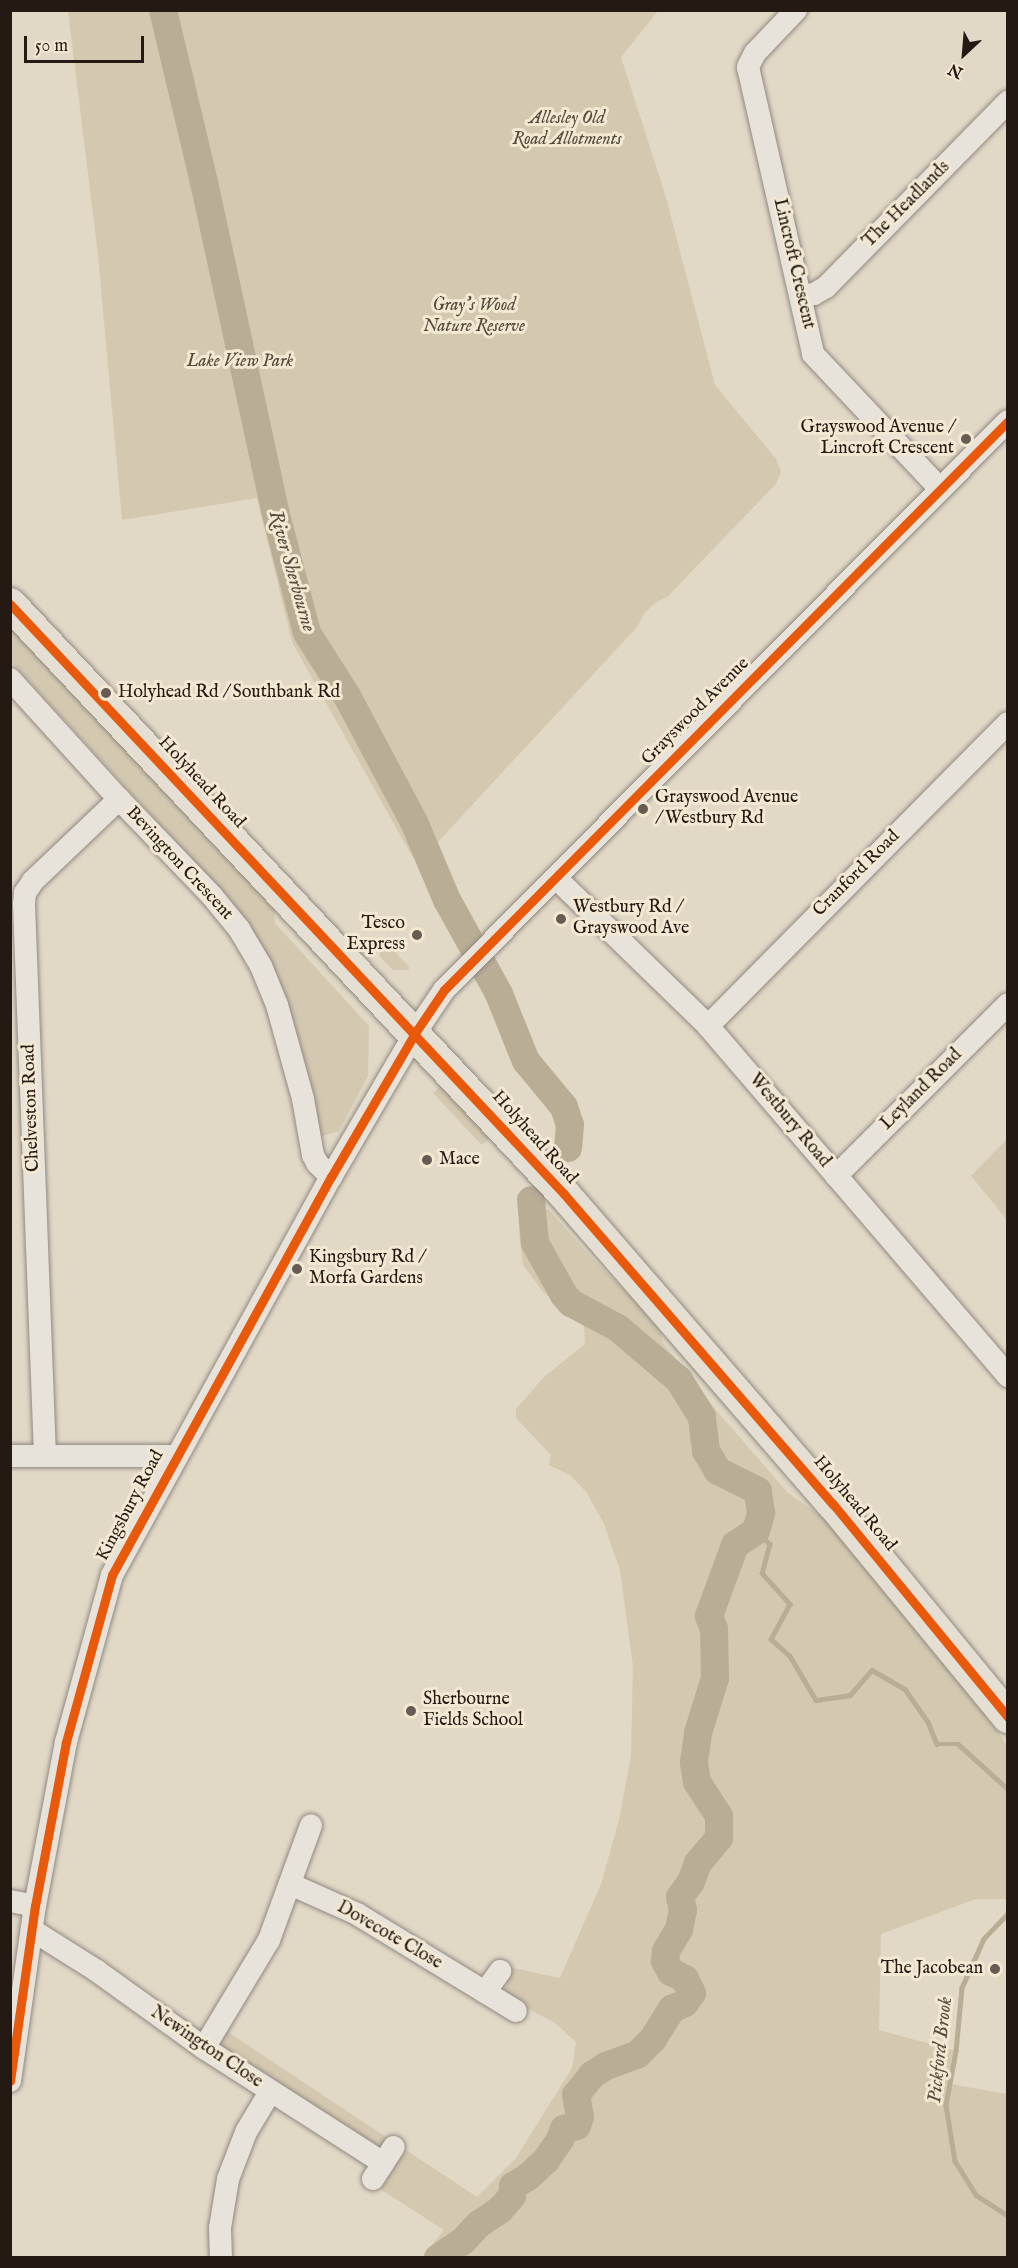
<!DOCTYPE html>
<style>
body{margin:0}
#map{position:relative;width:1018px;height:2268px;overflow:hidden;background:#e1d8c6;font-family:"IM FELL English",serif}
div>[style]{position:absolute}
.green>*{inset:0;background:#d5c8b0;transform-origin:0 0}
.stream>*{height:4.5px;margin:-2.25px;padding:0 2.25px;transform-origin:2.25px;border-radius:2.25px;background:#baad96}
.river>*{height:28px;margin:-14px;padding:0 14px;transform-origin:14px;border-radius:14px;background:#baad96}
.roads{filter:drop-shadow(0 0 2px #918a80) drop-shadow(0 0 2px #918a80)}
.minor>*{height:22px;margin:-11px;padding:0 11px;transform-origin:11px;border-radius:11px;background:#e7e2da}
.highway>*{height:32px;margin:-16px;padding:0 16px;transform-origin:16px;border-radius:16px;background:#e4ded3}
.cycleway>*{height:9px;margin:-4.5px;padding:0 4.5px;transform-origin:4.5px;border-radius:4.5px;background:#e8590c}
.dots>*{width:16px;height:16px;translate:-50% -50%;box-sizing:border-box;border:3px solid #f3e8d2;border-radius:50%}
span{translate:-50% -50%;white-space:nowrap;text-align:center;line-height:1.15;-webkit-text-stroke:6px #f3e8d2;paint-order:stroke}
.park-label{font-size:18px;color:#574a3d;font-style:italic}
.street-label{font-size:18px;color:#251914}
.poi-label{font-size:18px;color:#251914}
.right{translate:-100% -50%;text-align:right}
.left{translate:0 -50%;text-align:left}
.water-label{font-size:20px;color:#5a4d40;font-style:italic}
.frame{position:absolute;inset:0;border:12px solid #251914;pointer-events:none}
.north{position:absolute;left:934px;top:24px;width:60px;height:60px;-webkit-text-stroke:4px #f3e8d2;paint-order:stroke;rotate:206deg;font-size:16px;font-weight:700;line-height:24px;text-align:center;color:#251914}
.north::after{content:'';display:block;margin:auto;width:21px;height:27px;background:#251914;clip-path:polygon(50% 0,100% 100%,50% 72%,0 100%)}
.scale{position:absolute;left:24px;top:36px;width:120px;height:27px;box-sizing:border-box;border:3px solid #251914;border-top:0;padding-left:8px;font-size:18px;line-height:21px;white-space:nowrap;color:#251914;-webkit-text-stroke:4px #f3e8d2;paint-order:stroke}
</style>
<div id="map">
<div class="green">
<div style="clip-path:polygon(68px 11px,658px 11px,621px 57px,665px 194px,715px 385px,776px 459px,781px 472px,776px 484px,667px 597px,656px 602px,644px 614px,637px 627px,436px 844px,413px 858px,292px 642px,257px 498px,122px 520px,98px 255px)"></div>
<div style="clip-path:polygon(11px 621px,274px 904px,275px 923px,369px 1026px,368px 1076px,339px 1131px,319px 1137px,230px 901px,11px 661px)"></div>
<div style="clip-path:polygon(387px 943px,409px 967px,409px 970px,393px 970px,380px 957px,380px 951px)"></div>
<div style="left:442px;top:1085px;width:71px;height:12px;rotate:47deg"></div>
<div style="clip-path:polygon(1007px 1139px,1007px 1220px,971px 1176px)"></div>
<div style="clip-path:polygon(524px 1203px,549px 1210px,589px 1255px,658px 1324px,663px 1343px,716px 1410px,788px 1493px,835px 1526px,944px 1655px,1007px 1745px,1007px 1899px,976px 1899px,881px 1934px,879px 2030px,956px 2051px,950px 2084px,1007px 2094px,1007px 2257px,422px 2257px,444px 2230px,380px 2189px,406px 2150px,477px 2197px,516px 2158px,572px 2068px,576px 2042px,555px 2023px,506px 1997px,508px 1967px,560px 1978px,601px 1884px,619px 1820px,631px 1756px,633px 1666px,620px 1570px,604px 1524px,587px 1493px,570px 1475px,549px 1465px,551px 1455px,516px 1418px,516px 1409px,544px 1377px,585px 1344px,584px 1326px,543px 1292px,523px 1265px,519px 1233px)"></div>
<div style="clip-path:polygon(225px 2030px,392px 2141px,381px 2148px,366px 2145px,220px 2045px)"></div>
</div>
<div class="stream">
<div style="left:756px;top:1531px;width:19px;rotate:43deg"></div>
<div style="left:770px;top:1544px;width:30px;rotate:105deg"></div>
<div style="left:762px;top:1573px;width:42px;rotate:47.9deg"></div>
<div style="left:790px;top:1604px;width:40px;rotate:118deg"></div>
<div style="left:771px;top:1639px;width:25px;rotate:42deg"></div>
<div style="left:790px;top:1656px;width:51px;rotate:59.4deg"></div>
<div style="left:816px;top:1700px;width:34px;rotate:-8deg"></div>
<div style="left:850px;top:1695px;width:33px;rotate:-49deg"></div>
<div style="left:872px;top:1670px;width:38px;rotate:30deg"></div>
<div style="left:905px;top:1689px;width:40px;rotate:55.1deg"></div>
<div style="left:928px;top:1722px;width:24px;rotate:68deg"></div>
<div style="left:937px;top:1744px;width:21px"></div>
<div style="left:958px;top:1744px;width:67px;rotate:42deg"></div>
<div style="left:1008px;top:1914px;width:35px;rotate:134deg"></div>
<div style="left:984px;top:1939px;width:54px;rotate:114.2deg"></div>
<div style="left:962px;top:1988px;width:63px;rotate:95.4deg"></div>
<div style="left:956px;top:2051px;width:55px;rotate:100.5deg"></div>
<div style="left:946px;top:2105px;width:57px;rotate:80.9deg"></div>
<div style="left:955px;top:2161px;width:40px;rotate:58deg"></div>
<div style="left:976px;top:2195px;width:38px;rotate:33deg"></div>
</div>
<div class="river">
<div style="left:163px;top:10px;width:177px;rotate:76.6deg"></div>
<div style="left:204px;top:182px;width:337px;rotate:77.8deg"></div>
<div style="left:275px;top:511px;width:126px;rotate:75.3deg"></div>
<div style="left:307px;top:633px;width:75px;rotate:57.6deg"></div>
<div style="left:347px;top:696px;width:143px;rotate:62deg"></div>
<div style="left:414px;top:822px;width:85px;rotate:67.1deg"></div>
<div style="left:447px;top:900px;width:107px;rotate:61deg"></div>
<div style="left:499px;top:994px;width:72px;rotate:68.1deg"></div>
<div style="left:526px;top:1061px;width:60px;rotate:50.4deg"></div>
<div style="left:564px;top:1107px;width:19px;rotate:72deg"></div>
<div style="left:570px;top:1125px;width:23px;rotate:95deg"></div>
<div style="left:438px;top:2258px;width:30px;rotate:-34deg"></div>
<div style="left:463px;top:2241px;width:23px;rotate:-47deg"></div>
<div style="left:479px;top:2224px;width:25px;rotate:-34deg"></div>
<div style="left:500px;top:2210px;width:18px;rotate:-49deg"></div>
<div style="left:512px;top:2196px;width:10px;rotate:-84deg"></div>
<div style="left:513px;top:2186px;width:17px;rotate:-31deg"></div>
<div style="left:528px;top:2177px;width:25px;rotate:-43deg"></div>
<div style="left:546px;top:2160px;width:24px;rotate:-55deg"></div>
<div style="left:560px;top:2140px;width:12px;rotate:-70deg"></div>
<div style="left:564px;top:2129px;width:13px;rotate:-13deg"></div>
<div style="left:577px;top:2126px;width:9px;rotate:-72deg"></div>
<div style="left:580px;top:2117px;width:22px;rotate:-100deg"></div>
<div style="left:576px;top:2095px;width:26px;rotate:-51deg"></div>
<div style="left:592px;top:2075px;width:17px;rotate:-33deg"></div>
<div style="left:606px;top:2066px;width:33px;rotate:-20deg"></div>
<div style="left:637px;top:2055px;width:23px;rotate:-45deg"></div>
<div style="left:653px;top:2039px;width:36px;rotate:-58deg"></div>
<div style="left:672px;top:2009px;width:14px;rotate:-25deg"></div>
<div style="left:685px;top:2003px;width:12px;rotate:-55deg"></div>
<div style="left:692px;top:1993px;width:16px;rotate:-117deg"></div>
<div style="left:685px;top:1979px;width:16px;rotate:-153deg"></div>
<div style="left:671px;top:1972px;width:13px;rotate:-119deg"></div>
<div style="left:665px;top:1961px;width:10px;rotate:-84deg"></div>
<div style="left:666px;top:1951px;width:26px;rotate:-59deg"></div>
<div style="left:679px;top:1929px;width:19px;rotate:-78deg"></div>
<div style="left:683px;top:1910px;width:13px;rotate:-103deg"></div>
<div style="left:680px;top:1897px;width:19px;rotate:-54deg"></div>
<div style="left:691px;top:1882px;width:20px;rotate:-70deg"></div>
<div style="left:698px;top:1863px;width:33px;rotate:-50deg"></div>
<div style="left:719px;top:1838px;width:22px;rotate:-90deg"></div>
<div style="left:719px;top:1816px;width:40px;rotate:-122.9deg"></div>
<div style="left:697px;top:1782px;width:20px;rotate:-99deg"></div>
<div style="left:694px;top:1762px;width:29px;rotate:-82deg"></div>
<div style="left:698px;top:1733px;width:58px;rotate:-72.8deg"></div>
<div style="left:715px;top:1678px;width:49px;rotate:-91.2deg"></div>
<div style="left:714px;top:1629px;width:14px;rotate:-111deg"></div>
<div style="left:709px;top:1616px;width:76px;rotate:-69.9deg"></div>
<div style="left:735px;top:1545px;width:25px;rotate:-34deg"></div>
<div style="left:756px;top:1531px;width:19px;rotate:-74deg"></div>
<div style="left:761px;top:1513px;width:22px;rotate:-98deg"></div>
<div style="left:758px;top:1491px;width:45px;rotate:-153.4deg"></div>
<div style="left:718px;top:1471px;width:23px;rotate:-121deg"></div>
<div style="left:706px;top:1451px;width:34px;rotate:-97deg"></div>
<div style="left:702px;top:1417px;width:44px;rotate:-121.9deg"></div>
<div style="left:679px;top:1380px;width:80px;rotate:-139.6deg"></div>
<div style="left:618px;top:1328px;width:53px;rotate:-152deg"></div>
<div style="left:571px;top:1303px;width:11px;rotate:-131deg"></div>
<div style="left:564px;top:1295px;width:60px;rotate:-119.1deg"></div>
<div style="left:535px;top:1243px;width:43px;rotate:-95.3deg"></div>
</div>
<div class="roads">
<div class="minor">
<div style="left:796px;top:10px;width:59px;rotate:133.6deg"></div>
<div style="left:755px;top:53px;width:16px;rotate:117deg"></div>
<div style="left:748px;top:67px;width:294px;rotate:77.2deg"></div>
<div style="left:813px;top:354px;width:185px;rotate:46.7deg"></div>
<div style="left:801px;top:297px;width:13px;rotate:-13deg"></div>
<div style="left:814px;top:294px;width:14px;rotate:-30deg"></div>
<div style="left:826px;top:287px;width:260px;rotate:-45.5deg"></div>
<div style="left:10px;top:679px;width:162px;rotate:47.8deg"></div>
<div style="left:119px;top:799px;width:134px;rotate:46.2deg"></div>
<div style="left:212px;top:896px;width:43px;rotate:50.7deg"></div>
<div style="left:239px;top:929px;width:43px;rotate:59.3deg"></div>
<div style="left:261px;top:966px;width:42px;rotate:67.7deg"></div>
<div style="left:277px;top:1005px;width:98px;rotate:74.5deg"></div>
<div style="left:303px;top:1099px;width:57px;rotate:79.9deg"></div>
<div style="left:313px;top:1155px;width:9px;rotate:63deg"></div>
<div style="left:317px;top:1163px;width:20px;rotate:45deg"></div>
<div style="left:556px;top:878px;width:212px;rotate:44.2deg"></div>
<div style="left:708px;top:1026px;width:461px;rotate:49.4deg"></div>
<div style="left:708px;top:1026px;width:426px;rotate:-45.3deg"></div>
<div style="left:836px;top:1176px;width:243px;rotate:-45deg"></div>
<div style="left:10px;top:1456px;width:167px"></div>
<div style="left:45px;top:1456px;width:552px;rotate:-92.18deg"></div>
<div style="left:24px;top:904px;width:11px;rotate:-85deg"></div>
<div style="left:25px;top:893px;width:14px;rotate:-56deg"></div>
<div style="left:33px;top:881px;width:119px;rotate:-43.6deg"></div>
<div style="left:290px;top:1884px;width:73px;rotate:24.1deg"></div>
<div style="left:357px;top:1914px;width:186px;rotate:31.4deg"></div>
<div style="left:10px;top:1901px;width:25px;rotate:11deg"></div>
<div style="left:32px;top:1930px;width:77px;rotate:32.2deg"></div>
<div style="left:97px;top:1971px;width:132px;rotate:35.7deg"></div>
<div style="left:204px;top:2048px;width:213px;rotate:32.7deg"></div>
<div style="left:485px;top:1992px;width:26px;rotate:-54deg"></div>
<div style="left:204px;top:2048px;width:126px;rotate:-59deg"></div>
<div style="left:269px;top:1940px;width:122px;rotate:-69.9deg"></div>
<div style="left:10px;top:2081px;width:177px;rotate:-81.9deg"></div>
<div style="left:35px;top:1906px;width:167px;rotate:-79.3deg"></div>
<div style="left:66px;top:1742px;width:173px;rotate:-74.6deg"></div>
<div style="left:112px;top:1575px;width:454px;rotate:-61.2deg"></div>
<div style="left:331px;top:1177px;width:167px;rotate:-59.7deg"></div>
<div style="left:415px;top:1033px;width:52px;rotate:-56deg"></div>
<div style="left:444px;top:990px;width:801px;rotate:-45.25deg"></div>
<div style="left:373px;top:2179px;width:38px;rotate:-57deg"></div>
<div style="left:221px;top:2258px;width:30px;rotate:-92deg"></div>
<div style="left:220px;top:2228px;width:50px;rotate:-80.7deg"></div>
<div style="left:228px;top:2179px;width:50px;rotate:-69deg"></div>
<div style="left:246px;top:2132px;width:47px;rotate:-59deg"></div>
</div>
<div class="highway">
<div style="left:10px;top:604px;width:809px;rotate:46.8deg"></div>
<div style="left:564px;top:1194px;width:410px;rotate:49.1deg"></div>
<div style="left:833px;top:1504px;width:276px;rotate:50.6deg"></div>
</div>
</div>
<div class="cycleway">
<div style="left:10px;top:604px;width:809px;rotate:46.8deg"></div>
<div style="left:564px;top:1194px;width:410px;rotate:49.1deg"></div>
<div style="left:833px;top:1504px;width:276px;rotate:50.6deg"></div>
<div style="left:10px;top:2081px;width:177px;rotate:-81.9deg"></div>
<div style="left:35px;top:1906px;width:167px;rotate:-79.3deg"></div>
<div style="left:66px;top:1742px;width:173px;rotate:-74.6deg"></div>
<div style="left:112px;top:1575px;width:454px;rotate:-61.2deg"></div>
<div style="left:331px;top:1177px;width:167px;rotate:-59.7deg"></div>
<div style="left:415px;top:1033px;width:52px;rotate:-56deg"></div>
<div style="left:444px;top:990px;width:801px;rotate:-45.25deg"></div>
</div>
<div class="dots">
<div style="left:966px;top:439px;background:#675c52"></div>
<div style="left:106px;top:693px;background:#675c52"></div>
<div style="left:643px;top:809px;background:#675c52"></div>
<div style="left:561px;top:919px;background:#675c52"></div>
<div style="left:417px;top:935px;background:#675c52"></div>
<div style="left:427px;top:1160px;background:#675c52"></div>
<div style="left:297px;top:1269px;background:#675c52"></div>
<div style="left:411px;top:1711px;background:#675c52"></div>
<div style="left:995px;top:1969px;background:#675c52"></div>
</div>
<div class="park-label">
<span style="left:567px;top:130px">Allesley Old<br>Road Allotments</span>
<span style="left:474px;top:317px">Gray's Wood<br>Nature Reserve</span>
<span style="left:240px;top:362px">Lake View Park</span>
</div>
<div class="street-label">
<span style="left:907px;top:205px;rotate:-45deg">The Headlands</span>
<span style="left:793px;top:264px;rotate:77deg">Lincroft Crescent</span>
<span style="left:696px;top:712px;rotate:-45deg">Grayswood Avenue</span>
<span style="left:201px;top:783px;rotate:47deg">Holyhead Road</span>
<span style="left:179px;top:864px;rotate:47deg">Bevington Crescent</span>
<span style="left:857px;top:874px;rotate:-45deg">Cranford Road</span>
<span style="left:922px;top:1090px;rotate:-45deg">Leyland Road</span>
<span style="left:32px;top:1108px;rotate:-92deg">Chelveston Road</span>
<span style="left:789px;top:1121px;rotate:50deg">Westbury Road</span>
<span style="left:534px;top:1138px;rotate:48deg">Holyhead Road</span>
<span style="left:854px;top:1504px;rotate:50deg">Holyhead Road</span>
<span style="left:131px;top:1506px;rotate:-62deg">Kingsbury Road</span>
<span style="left:389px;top:1936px;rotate:30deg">Dovecote Close</span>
<span style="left:206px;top:2048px;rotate:34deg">Newington Close</span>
</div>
<div class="poi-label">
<span class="right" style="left:954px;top:439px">Grayswood Avenue /<br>Lincroft Crescent</span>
<span class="left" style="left:118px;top:693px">Holyhead Rd / Southbank Rd</span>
<span class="left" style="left:655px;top:809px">Grayswood Avenue<br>/ Westbury Rd</span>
<span class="left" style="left:573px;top:919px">Westbury Rd /<br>Grayswood Ave</span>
<span class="right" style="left:405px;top:935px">Tesco<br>Express</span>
<span class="left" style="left:439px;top:1160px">Mace</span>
<span class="left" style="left:309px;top:1269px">Kingsbury Rd /<br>Morfa Gardens</span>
<span class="left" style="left:423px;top:1711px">Sherbourne<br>Fields School</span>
<span class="right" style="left:983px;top:1969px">The Jacobean</span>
</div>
<div class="water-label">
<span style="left:292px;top:571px;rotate:74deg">River Sherbourne</span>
<span style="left:940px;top:2050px;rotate:-84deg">Pickford Brook</span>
</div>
<div class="frame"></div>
<div class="north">N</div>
<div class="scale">50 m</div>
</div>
